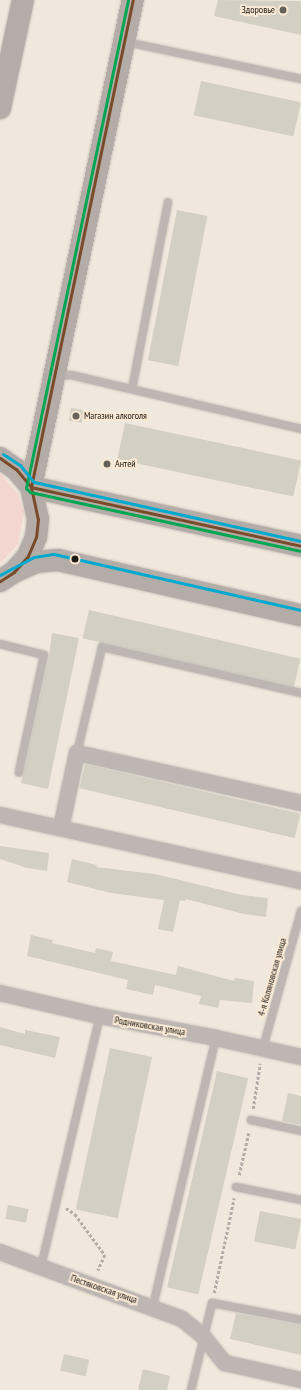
<!DOCTYPE html>
<meta charset="utf-8">
<style>
body{margin:0}
#map{position:relative;width:301px;height:1390px;overflow:hidden;background:#f1e8dd;font-family:"PT Sans Narrow",sans-serif}
div>[style]{position:absolute}
.green>*{inset:0;background:#f4d6d1}
.building>*{inset:0;background:#d4cfc3;transform-origin:0 0}
.path>*{height:2.5px;margin-top:-1.25px;transform-origin:0;background:repeating-linear-gradient(90deg,#b3aca7 0 3px,transparent 0 5px)}
.roads{filter:drop-shadow(0 0 1px #c9c3ba) drop-shadow(0 0 1px #c9c3ba)}
.service>*{height:8px;margin:-4px;padding:0 4px;transform-origin:4px;border-radius:4px;background:#bdb6b2}
.minor>*{height:16px;margin:-8px;padding:0 8px;transform-origin:8px;border-radius:8px;background:#bdb6b2}
.secondary>*{height:22px;margin:-11px;padding:0 11px;transform-origin:11px;border-radius:11px;background:#b4aca7}
.bus-1>*{height:3px;margin:-1.5px;padding:0 1.5px;transform-origin:1.5px;border-radius:1.5px;background:#7a4b2a}
.bus-2>*{height:3px;margin:-1.5px;padding:0 1.5px;transform-origin:1.5px;border-radius:1.5px;background:#00a651}
.bus-3>*{height:3px;margin:-1.5px;padding:0 1.5px;transform-origin:1.5px;border-radius:1.5px;background:#00a9ce}
.dots>*{width:11px;height:11px;translate:-50% -50%;box-sizing:border-box;border:2px solid #f9e9d5;border-radius:50%}
span{translate:-50% -50%;white-space:nowrap;text-align:center;line-height:1.15;-webkit-text-stroke:4px #f9e9d5;paint-order:stroke}
.poi-label{font-size:10px;color:#1e1912}
.right{translate:-100% -50%;text-align:right}
.left{translate:0 -50%;text-align:left}
.street-label{font-size:10px;color:#1e1912}
</style>
<div id="map">
<div class="green">
<div style="clip-path:polygon(0 473px,18px 494px,24px 513px,18px 544px,0 564px)"></div>
</div>
<div class="building">
<div style="clip-path:polygon(218px 0,301px 1px,301px 35px,214px 16px)"></div>
<div style="left:201px;top:81px;width:102px;height:35px;rotate:12deg"></div>
<div style="left:177px;top:210px;width:31px;height:153px;rotate:11deg"></div>
<div style="left:71px;top:408px;width:13px;height:13px;rotate:9deg"></div>
<div style="left:125px;top:423px;width:180px;height:37px;rotate:12deg"></div>
<div style="left:89px;top:610px;width:217px;height:29px;rotate:13deg"></div>
<div style="clip-path:polygon(52px 633px,79px 638px,48px 789px,21px 783px,49px 656px)"></div>
<div style="left:85px;top:764px;width:221px;height:25px;rotate:13deg"></div>
<div style="clip-path:polygon(0 846px,49px 853px,47px 871px,27px 868px,0 859px)"></div>
<div style="clip-path:polygon(72px 859px,97px 865px,96px 867px,155px 874px,242px 895px,268px 898px,266px 917px,244px 914px,186px 899px,185px 901px,180px 900px,173px 932px,158px 929px,164px 900px,111px 893px,67px 882px)"></div>
<div style="clip-path:polygon(31px 935px,53px 940px,52px 943px,95px 953px,96px 948px,113px 952px,111px 961px,176px 975px,178px 966px,234px 981px,235px 978px,254px 981px,252px 1003px,220px 1000px,218px 1008px,199px 1004px,201px 996px,155px 985px,153px 995px,126px 989px,128px 980px,27px 956px)"></div>
<div style="clip-path:polygon(0 1027px,25px 1034px,25px 1030px,60px 1037px,55px 1058px,0 1045px)"></div>
<div style="left:110px;top:1048px;width:43px;height:165px;rotate:12deg"></div>
<div style="left:217px;top:1071px;width:32px;height:222px;rotate:13deg"></div>
<div style="clip-path:polygon(288px 1093px,301px 1096px,301px 1125px,282px 1121px)"></div>
<div style="left:8px;top:1205px;width:21px;height:14px;rotate:11deg"></div>
<div style="left:260px;top:1211px;width:42px;height:31px;rotate:11deg"></div>
<div style="clip-path:polygon(236px 1313px,301px 1325px,301px 1355px,230px 1339px)"></div>
<div style="left:64px;top:1354px;width:26px;height:17px;rotate:13deg"></div>
<div style="clip-path:polygon(143px 1369px,170px 1376px,167px 1390px,138px 1390px)"></div>
</div>
<div class="path">
<div style="left:253px;top:1109px;width:46px;rotate:-81.2deg"></div>
<div style="left:239px;top:1175px;width:45px;rotate:-77.2deg"></div>
<div style="left:66px;top:1208px;width:11px;rotate:34deg"></div>
<div style="left:75px;top:1214px;width:51px;rotate:53.8deg"></div>
<div style="left:105px;top:1255px;width:17px;rotate:114deg"></div>
<div style="left:214px;top:1293px;width:97px;rotate:-78.1deg"></div>
</div>
<div class="roads">
<div class="service">
<div style="left:126px;top:42px;width:179px;rotate:11.9deg"></div>
<div style="left:56px;top:376px;width:15px;rotate:-4deg"></div>
<div style="left:71px;top:375px;width:236px;rotate:13.2deg"></div>
<div style="left:132px;top:389px;width:190px;rotate:-79.1deg"></div>
<div style="left:0;top:644px;width:45px;rotate:14deg"></div>
<div style="left:44px;top:655px;width:120px;rotate:102.1deg"></div>
<div style="left:77px;top:753px;width:109px;rotate:-76.7deg"></div>
<div style="left:102px;top:647px;width:204px;rotate:13deg"></div>
<div style="left:263px;top:1048px;width:142px;rotate:-74.5deg"></div>
<div style="left:251px;top:1120px;width:51px;rotate:12.4deg"></div>
<div style="left:236px;top:1187px;width:66px;rotate:11.3deg"></div>
<div style="left:41px;top:1267px;width:258px;rotate:-76.8deg"></div>
<div style="left:153px;top:1306px;width:275px;rotate:-76.8deg"></div>
<div style="left:191px;top:1390px;width:89px;rotate:-76.4deg"></div>
<div style="left:212px;top:1303px;width:91px;rotate:10.8deg"></div>
</div>
<div class="minor">
<div style="left:0;top:815px;width:308px;rotate:12.4deg"></div>
<div style="left:61px;top:828px;width:77px;rotate:-78deg"></div>
<div style="left:77px;top:753px;width:230px;rotate:12.6deg"></div>
<div style="left:0;top:993px;width:103px;rotate:13deg"></div>
<div style="left:100px;top:1016px;width:118px;rotate:10.7deg"></div>
<div style="left:216px;top:1038px;width:87px;rotate:12.6deg"></div>
<div style="left:0;top:1252px;width:194px;rotate:20.2deg"></div>
<div style="left:182px;top:1319px;width:26px;rotate:39deg"></div>
<div style="left:202px;top:1335px;width:36px;rotate:51deg"></div>
<div style="left:225px;top:1363px;width:78px;rotate:12.6deg"></div>
</div>
<div class="secondary">
<div style="left:0;top:108px;width:110px;rotate:-78deg"></div>
<div style="left:0;top:458px;width:19px;rotate:35deg"></div>
<div style="left:16px;top:469px;width:23px;rotate:50deg"></div>
<div style="left:31px;top:487px;width:33px;rotate:78deg"></div>
<div style="left:38px;top:519px;width:18px;rotate:96deg"></div>
<div style="left:36px;top:537px;width:21px;rotate:113deg"></div>
<div style="left:28px;top:556px;width:21px;rotate:131deg"></div>
<div style="left:14px;top:572px;width:17px;rotate:147deg"></div>
<div style="left:31px;top:487px;width:498px;rotate:-78.2deg"></div>
<div style="left:31px;top:487px;width:276px;rotate:12.3deg"></div>
<div style="left:14px;top:572px;width:24px;rotate:-24deg"></div>
<div style="left:36px;top:562px;width:22px;rotate:-5deg"></div>
<div style="left:58px;top:560px;width:249px;rotate:12.8deg"></div>
</div>
</div>
<div class="bus-1">
<div style="left:0;top:458px;width:19px;rotate:35deg"></div>
<div style="left:16px;top:469px;width:23px;rotate:50deg"></div>
<div style="left:31px;top:487px;width:33px;rotate:78deg"></div>
<div style="left:38px;top:519px;width:18px;rotate:96deg"></div>
<div style="left:36px;top:537px;width:21px;rotate:113deg"></div>
<div style="left:28px;top:556px;width:21px;rotate:131deg"></div>
<div style="left:14px;top:572px;width:17px;rotate:147deg"></div>
<div style="left:31px;top:487px;width:498px;rotate:-78.2deg"></div>
<div style="left:31px;top:487px;width:276px;rotate:12.3deg"></div>
</div>
<div class="bus-2">
<div style="left:128px;top:0;width:499px;rotate:101.8deg"></div>
<div style="left:26px;top:488px;width:6px;rotate:45deg"></div>
<div style="left:30px;top:492px;width:276px;rotate:12.3deg"></div>
</div>
<div class="bus-3">
<div style="left:3px;top:454px;width:20px;rotate:33deg"></div>
<div style="left:20px;top:465px;width:22px;rotate:51deg"></div>
<div style="left:34px;top:482px;width:273px;rotate:12.5deg"></div>
<div style="left:0;top:575px;width:38px;rotate:-28deg"></div>
<div style="left:34px;top:557px;width:20px;rotate:-9deg"></div>
<div style="left:54px;top:554px;width:253px;rotate:12.8deg"></div>
</div>
<div class="dots">
<div style="left:283px;top:10px;background:#686159"></div>
<div style="left:76px;top:416px;background:#686159"></div>
<div style="left:107px;top:464px;background:#686159"></div>
<div style="left:75px;top:559px;background:#1e1912"></div>
</div>
<div class="poi-label">
<span class="right" style="left:275px;top:10px">Здоровье</span>
<span class="left" style="left:84px;top:416px">Магазин алкоголя</span>
<span class="left" style="left:115px;top:464px">Антей</span>
</div>
<div class="street-label">
<span style="left:272px;top:977px;rotate:-74deg">4-я Коляновская улица</span>
<span style="left:150px;top:1026px;rotate:10deg">Родниковская улица</span>
<span style="left:104px;top:1289px;rotate:19deg">Пестяковская улица</span>
</div>
</div>
